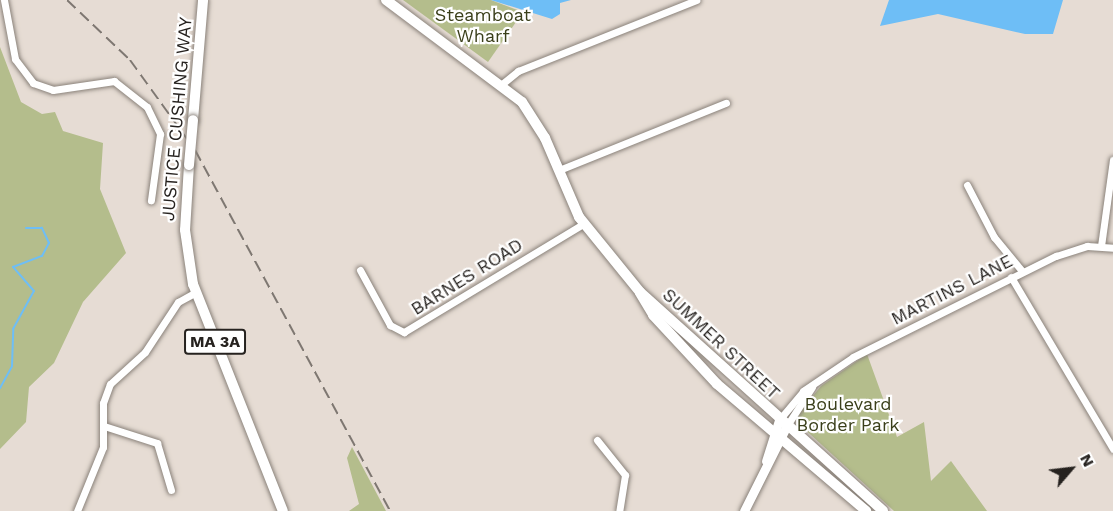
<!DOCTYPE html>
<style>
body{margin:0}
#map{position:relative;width:1113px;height:511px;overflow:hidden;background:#e6dcd4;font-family:"Work Sans",sans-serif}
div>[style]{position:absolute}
.green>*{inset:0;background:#b4bd8c}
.water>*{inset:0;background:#6ebef6}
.stream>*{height:2px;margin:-1px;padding:0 1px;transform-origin:1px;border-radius:1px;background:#6ebef6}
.roads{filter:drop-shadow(0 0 2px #8a827a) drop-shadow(0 0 2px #8a827a)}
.minor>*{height:7px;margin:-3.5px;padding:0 3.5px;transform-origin:3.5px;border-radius:3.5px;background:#fff}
.tertiary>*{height:9px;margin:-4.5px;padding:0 4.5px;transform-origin:4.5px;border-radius:4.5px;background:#fff}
.primary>*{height:10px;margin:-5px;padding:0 5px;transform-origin:5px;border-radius:5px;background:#fff}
.rail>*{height:2px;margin-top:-1px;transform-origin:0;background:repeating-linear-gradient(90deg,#7e7771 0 12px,transparent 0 18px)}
.bridges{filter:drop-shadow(0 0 2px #8a827a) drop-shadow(0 0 2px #8a827a)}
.primary-bridge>*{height:10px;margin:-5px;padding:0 5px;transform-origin:5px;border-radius:5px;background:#fff}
span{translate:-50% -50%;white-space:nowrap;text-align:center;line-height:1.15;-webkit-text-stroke:4.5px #fff;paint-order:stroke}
.shield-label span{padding:2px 4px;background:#fff;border:2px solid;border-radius:4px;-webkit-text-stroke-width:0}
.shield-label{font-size:16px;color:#26221f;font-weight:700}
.park-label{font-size:18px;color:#3a3f1a}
.street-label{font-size:18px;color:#26221f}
.north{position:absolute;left:1041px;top:439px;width:60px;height:60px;-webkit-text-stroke:4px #fff;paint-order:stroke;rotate:62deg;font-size:16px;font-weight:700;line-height:24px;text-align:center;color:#26221f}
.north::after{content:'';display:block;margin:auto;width:21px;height:27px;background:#26221f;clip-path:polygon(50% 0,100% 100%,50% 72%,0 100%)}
</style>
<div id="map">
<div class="green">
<div style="clip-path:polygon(403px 0,491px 0,523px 12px,488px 62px)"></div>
<div style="clip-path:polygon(0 47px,21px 102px,42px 114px,55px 112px,63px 131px,103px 143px,100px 189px,126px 253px,83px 302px,54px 363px,29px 387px,26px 422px,0 449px)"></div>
<div style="clip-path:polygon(867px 354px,897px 437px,924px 422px,931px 481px,951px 461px,987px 511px,894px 511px,799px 424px,796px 417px,821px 386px)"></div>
<div style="clip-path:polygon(352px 447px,386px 511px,349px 511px,359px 504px,347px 458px)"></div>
</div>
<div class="water">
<div style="clip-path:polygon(491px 0,571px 0,560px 3px,560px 14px,552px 19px)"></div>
<div style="clip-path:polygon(889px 0,1063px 0,1053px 34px,1025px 34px,938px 14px,880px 26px)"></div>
</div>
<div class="stream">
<div style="left:0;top:388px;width:25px;rotate:-61deg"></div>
<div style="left:12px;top:366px;width:37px;rotate:-88deg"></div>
<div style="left:13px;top:329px;width:43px;rotate:-61.1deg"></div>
<div style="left:34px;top:291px;width:32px;rotate:-131deg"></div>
<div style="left:13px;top:267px;width:31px;rotate:-21deg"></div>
<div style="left:42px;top:256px;width:15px;rotate:-62deg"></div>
<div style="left:49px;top:243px;width:17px;rotate:-115deg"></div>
<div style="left:42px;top:228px;width:16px;rotate:180deg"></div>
</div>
<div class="roads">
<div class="minor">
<div style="left:4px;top:0;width:60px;rotate:79.4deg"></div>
<div style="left:15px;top:59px;width:30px;rotate:53deg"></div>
<div style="left:33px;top:83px;width:21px;rotate:19deg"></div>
<div style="left:53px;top:90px;width:62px;rotate:-8.4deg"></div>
<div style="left:114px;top:81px;width:42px;rotate:38.2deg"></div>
<div style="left:147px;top:107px;width:30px;rotate:64deg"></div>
<div style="left:160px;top:134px;width:67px;rotate:97.8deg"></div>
<div style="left:502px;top:84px;width:21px;rotate:-39deg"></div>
<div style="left:518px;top:71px;width:192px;rotate:-21.7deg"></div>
<div style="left:559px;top:170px;width:180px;rotate:-21.9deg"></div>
<div style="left:967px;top:185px;width:59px;rotate:62.6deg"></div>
<div style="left:994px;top:237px;width:44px;rotate:50.5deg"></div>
<div style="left:1101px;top:246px;width:87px;rotate:-82.1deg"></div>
<div style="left:360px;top:270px;width:63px;rotate:61.4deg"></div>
<div style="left:390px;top:325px;width:16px;rotate:27deg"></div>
<div style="left:404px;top:332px;width:209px;rotate:-31.1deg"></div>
<div style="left:1011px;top:277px;width:200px;rotate:59.3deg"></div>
<div style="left:779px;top:420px;width:38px;rotate:-50deg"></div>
<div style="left:803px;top:391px;width:60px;rotate:-34.2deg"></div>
<div style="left:853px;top:357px;width:227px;rotate:-26.5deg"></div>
<div style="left:1056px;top:256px;width:33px;rotate:-18deg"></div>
<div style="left:1087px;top:246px;width:26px;rotate:4deg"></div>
<div style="left:104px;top:426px;width:56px;rotate:17.8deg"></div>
<div style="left:157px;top:443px;width:49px;rotate:73.4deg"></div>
<div style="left:786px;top:427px;width:48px;rotate:-57deg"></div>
<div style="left:597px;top:440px;width:45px;rotate:51.3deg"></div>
<div style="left:625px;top:475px;width:36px;rotate:99deg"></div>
<div style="left:77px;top:511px;width:69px;rotate:-67.9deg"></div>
<div style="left:103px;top:447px;width:44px;rotate:-90deg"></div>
<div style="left:103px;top:403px;width:20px;rotate:-70deg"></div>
<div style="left:110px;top:384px;width:47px;rotate:-42.4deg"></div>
<div style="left:145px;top:352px;width:60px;rotate:-56.6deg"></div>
<div style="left:178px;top:302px;width:21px;rotate:-29deg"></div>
</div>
<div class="tertiary">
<div style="left:766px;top:461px;width:43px;rotate:-72.4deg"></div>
<div style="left:744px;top:511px;width:94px;rotate:-63.4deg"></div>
</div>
<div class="primary">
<div style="left:386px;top:0;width:170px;rotate:36.9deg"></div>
<div style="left:522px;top:102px;width:43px;rotate:57.4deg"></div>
<div style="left:545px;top:138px;width:86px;rotate:66.7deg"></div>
<div style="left:579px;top:217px;width:97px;rotate:50.9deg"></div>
<div style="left:640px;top:292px;width:327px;rotate:42deg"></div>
<div style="left:193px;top:120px;width:120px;rotate:-85.2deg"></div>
<div style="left:189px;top:165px;width:65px;rotate:93.5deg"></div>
<div style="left:185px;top:230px;width:55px;rotate:81.6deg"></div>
<div style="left:193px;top:284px;width:244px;rotate:68.4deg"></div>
<div style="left:640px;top:293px;width:26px;rotate:59deg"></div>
<div style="left:653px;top:315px;width:94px;rotate:47.2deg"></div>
<div style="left:717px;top:384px;width:196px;rotate:40.4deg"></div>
</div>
</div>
<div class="rail">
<div style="left:67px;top:0;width:87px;rotate:43.6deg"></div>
<div style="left:130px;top:60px;width:111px;rotate:54.2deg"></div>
<div style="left:195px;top:150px;width:410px;rotate:61.6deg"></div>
</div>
<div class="bridges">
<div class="primary-bridge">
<div style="left:189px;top:165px;width:45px;rotate:-84.9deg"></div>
</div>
</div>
<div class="shield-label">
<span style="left:215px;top:342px">MA 3A</span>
</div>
<div class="park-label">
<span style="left:483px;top:26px">Steamboat<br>Wharf</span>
<span style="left:848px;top:415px">Boulevard<br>Border Park</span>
</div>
<div class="street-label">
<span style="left:177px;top:119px;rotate:-85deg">JUSTICE CUSHING WAY</span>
<span style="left:467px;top:277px;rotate:-32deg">BARNES ROAD</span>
<span style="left:952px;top:290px;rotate:-27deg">MARTINS LANE</span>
<span style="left:721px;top:344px;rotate:43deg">SUMMER STREET</span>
</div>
<div class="north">N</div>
</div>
